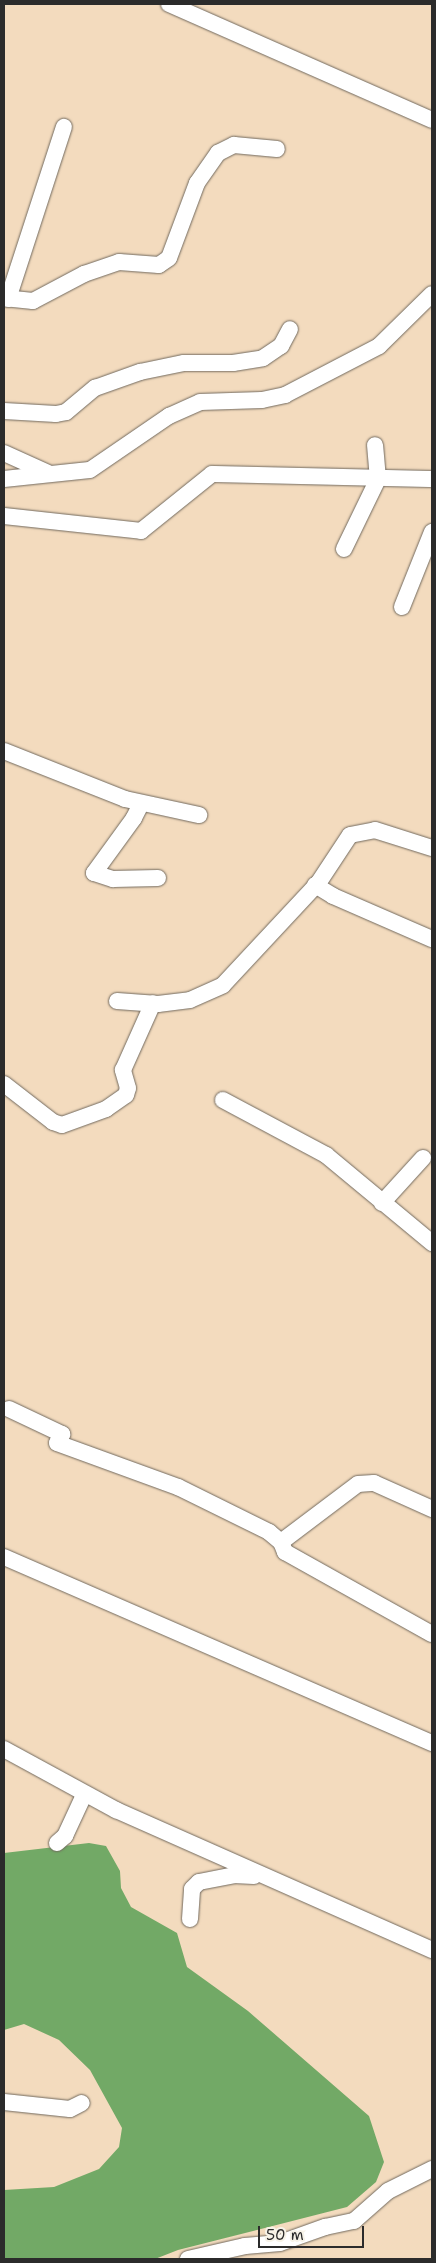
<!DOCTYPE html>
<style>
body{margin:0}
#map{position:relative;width:436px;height:2263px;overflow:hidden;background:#f3dbbe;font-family:"Shantell Sans",sans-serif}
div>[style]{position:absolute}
.forest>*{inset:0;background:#72a966}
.roads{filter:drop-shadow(0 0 1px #71695e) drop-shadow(0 0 1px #71695e)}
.street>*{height:16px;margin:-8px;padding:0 8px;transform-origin:8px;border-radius:8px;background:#fff}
span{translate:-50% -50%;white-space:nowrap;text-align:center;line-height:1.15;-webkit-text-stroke:5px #f7f3e8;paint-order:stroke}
.frame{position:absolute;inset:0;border:5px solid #2b2b2b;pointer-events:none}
.scale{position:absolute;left:258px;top:2226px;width:106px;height:22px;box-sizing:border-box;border:2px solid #2b2b2b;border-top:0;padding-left:6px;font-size:15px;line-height:18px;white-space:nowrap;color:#2b2b2b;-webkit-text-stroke:4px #f7f3e8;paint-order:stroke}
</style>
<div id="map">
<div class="forest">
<div style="clip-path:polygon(89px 1843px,106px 1846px,120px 1871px,121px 1888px,131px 1907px,177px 1933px,187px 1967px,248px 2011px,369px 2116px,384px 2162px,376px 2182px,347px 2207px,178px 2250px,155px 2259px,4px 2259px,4px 2190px,54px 2187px,99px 2169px,119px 2147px,122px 2128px,90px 2070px,59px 2040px,24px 2024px,4px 2030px,4px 1853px)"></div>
</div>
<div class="roads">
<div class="street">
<div style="left:169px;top:4px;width:287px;rotate:23.8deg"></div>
<div style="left:4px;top:298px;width:29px;rotate:6deg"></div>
<div style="left:33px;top:301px;width:58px;rotate:-27.9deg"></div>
<div style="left:84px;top:274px;width:37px;rotate:-19deg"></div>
<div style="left:119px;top:262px;width:40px;rotate:4.3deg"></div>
<div style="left:159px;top:265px;width:12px;rotate:-35deg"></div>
<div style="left:169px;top:258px;width:80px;rotate:-69.5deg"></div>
<div style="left:197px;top:183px;width:37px;rotate:-55deg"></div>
<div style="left:218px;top:153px;width:18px;rotate:-27deg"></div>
<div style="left:234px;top:145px;width:43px;rotate:5.3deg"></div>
<div style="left:8px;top:299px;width:181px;rotate:-72deg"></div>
<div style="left:4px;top:411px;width:52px;rotate:3.3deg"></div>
<div style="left:56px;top:414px;width:10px;rotate:-11deg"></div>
<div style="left:66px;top:412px;width:38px;rotate:-40deg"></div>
<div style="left:95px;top:388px;width:48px;rotate:-19.6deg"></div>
<div style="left:140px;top:372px;width:45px;rotate:-11.6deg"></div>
<div style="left:184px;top:363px;width:49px"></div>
<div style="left:233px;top:363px;width:30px;rotate:-9deg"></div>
<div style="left:263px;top:358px;width:22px;rotate:-34deg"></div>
<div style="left:281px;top:346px;width:19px;rotate:-62deg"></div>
<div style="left:4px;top:453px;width:48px;rotate:24.4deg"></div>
<div style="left:4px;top:479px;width:86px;rotate:-6deg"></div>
<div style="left:90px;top:470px;width:96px;rotate:-34.4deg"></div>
<div style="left:169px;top:416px;width:34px;rotate:-24deg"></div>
<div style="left:200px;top:402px;width:62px;rotate:-1.8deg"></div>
<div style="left:262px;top:400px;width:24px;rotate:-12deg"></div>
<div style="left:285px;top:395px;width:106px;rotate:-27.5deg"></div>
<div style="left:379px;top:346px;width:74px;rotate:-44.5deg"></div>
<div style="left:4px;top:516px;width:138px;rotate:6.2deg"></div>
<div style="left:141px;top:531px;width:91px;rotate:-38.8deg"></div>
<div style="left:212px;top:474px;width:220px;rotate:1.3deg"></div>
<div style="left:344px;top:549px;width:78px;rotate:-64.1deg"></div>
<div style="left:378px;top:479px;width:34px;rotate:-95deg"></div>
<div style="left:402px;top:607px;width:81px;rotate:-68.2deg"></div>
<div style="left:4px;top:751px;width:130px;rotate:21.6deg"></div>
<div style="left:125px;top:799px;width:76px;rotate:12.2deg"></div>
<div style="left:141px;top:804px;width:16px;rotate:117deg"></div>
<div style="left:134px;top:818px;width:68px;rotate:126deg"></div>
<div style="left:94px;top:873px;width:20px;rotate:18deg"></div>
<div style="left:113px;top:879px;width:45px;rotate:-1.3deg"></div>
<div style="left:315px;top:885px;width:21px;rotate:31deg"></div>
<div style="left:333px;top:896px;width:108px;rotate:23.5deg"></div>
<div style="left:117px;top:1001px;width:41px;rotate:4.2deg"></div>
<div style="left:158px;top:1004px;width:32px;rotate:-7deg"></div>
<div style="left:190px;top:1000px;width:36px;rotate:-24deg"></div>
<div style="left:223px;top:985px;width:141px;rotate:-47deg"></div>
<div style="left:319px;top:882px;width:56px;rotate:-56.6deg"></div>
<div style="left:350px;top:835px;width:25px;rotate:-11deg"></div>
<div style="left:375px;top:830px;width:60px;rotate:17.5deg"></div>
<div style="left:4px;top:1084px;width:62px;rotate:37.8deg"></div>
<div style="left:53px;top:1122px;width:9px;rotate:18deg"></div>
<div style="left:62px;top:1125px;width:47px;rotate:-20deg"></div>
<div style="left:106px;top:1109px;width:24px;rotate:-35deg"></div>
<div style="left:126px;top:1095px;width:7px;rotate:-74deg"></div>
<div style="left:128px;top:1088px;width:19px;rotate:-106deg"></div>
<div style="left:123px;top:1070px;width:73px;rotate:-65.9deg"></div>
<div style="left:223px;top:1100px;width:117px;rotate:28.1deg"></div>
<div style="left:326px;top:1155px;width:138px;rotate:39.7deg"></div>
<div style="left:382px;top:1203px;width:61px;rotate:-47.7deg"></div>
<div style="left:9px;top:1409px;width:59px;rotate:25.3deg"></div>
<div style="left:62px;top:1434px;width:10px;rotate:119deg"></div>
<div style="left:57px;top:1443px;width:129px;rotate:20deg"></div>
<div style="left:178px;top:1487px;width:102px;rotate:26.3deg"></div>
<div style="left:269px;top:1532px;width:16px;rotate:40deg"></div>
<div style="left:281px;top:1542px;width:11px;rotate:68deg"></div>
<div style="left:285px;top:1552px;width:168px;rotate:29.2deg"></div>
<div style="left:281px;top:1542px;width:96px;rotate:-37deg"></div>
<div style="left:358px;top:1484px;width:16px;rotate:-4deg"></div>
<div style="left:374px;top:1483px;width:64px;rotate:24.1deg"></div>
<div style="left:4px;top:1557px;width:467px;rotate:23.5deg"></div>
<div style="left:4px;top:1749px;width:128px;rotate:28.6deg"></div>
<div style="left:116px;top:1810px;width:346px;rotate:23.9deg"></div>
<div style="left:57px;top:1843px;width:11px;rotate:-41deg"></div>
<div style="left:65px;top:1836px;width:45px;rotate:-65.1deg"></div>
<div style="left:190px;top:1919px;width:30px;rotate:-86deg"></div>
<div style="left:192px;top:1889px;width:10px;rotate:-45deg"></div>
<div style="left:199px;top:1882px;width:36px;rotate:-11deg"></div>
<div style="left:234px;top:1875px;width:20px;rotate:3deg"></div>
<div style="left:4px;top:2102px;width:66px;rotate:6.1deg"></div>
<div style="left:70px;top:2109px;width:13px;rotate:-27deg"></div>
<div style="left:188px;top:2259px;width:58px;rotate:-12.8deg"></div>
<div style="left:245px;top:2246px;width:35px;rotate:-5deg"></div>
<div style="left:280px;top:2243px;width:48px;rotate:-19.6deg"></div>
<div style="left:325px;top:2227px;width:30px;rotate:-12deg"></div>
<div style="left:354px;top:2221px;width:45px;rotate:-41.4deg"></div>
<div style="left:388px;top:2191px;width:49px;rotate:-26.6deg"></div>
</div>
</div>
<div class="frame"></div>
<div class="scale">50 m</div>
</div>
